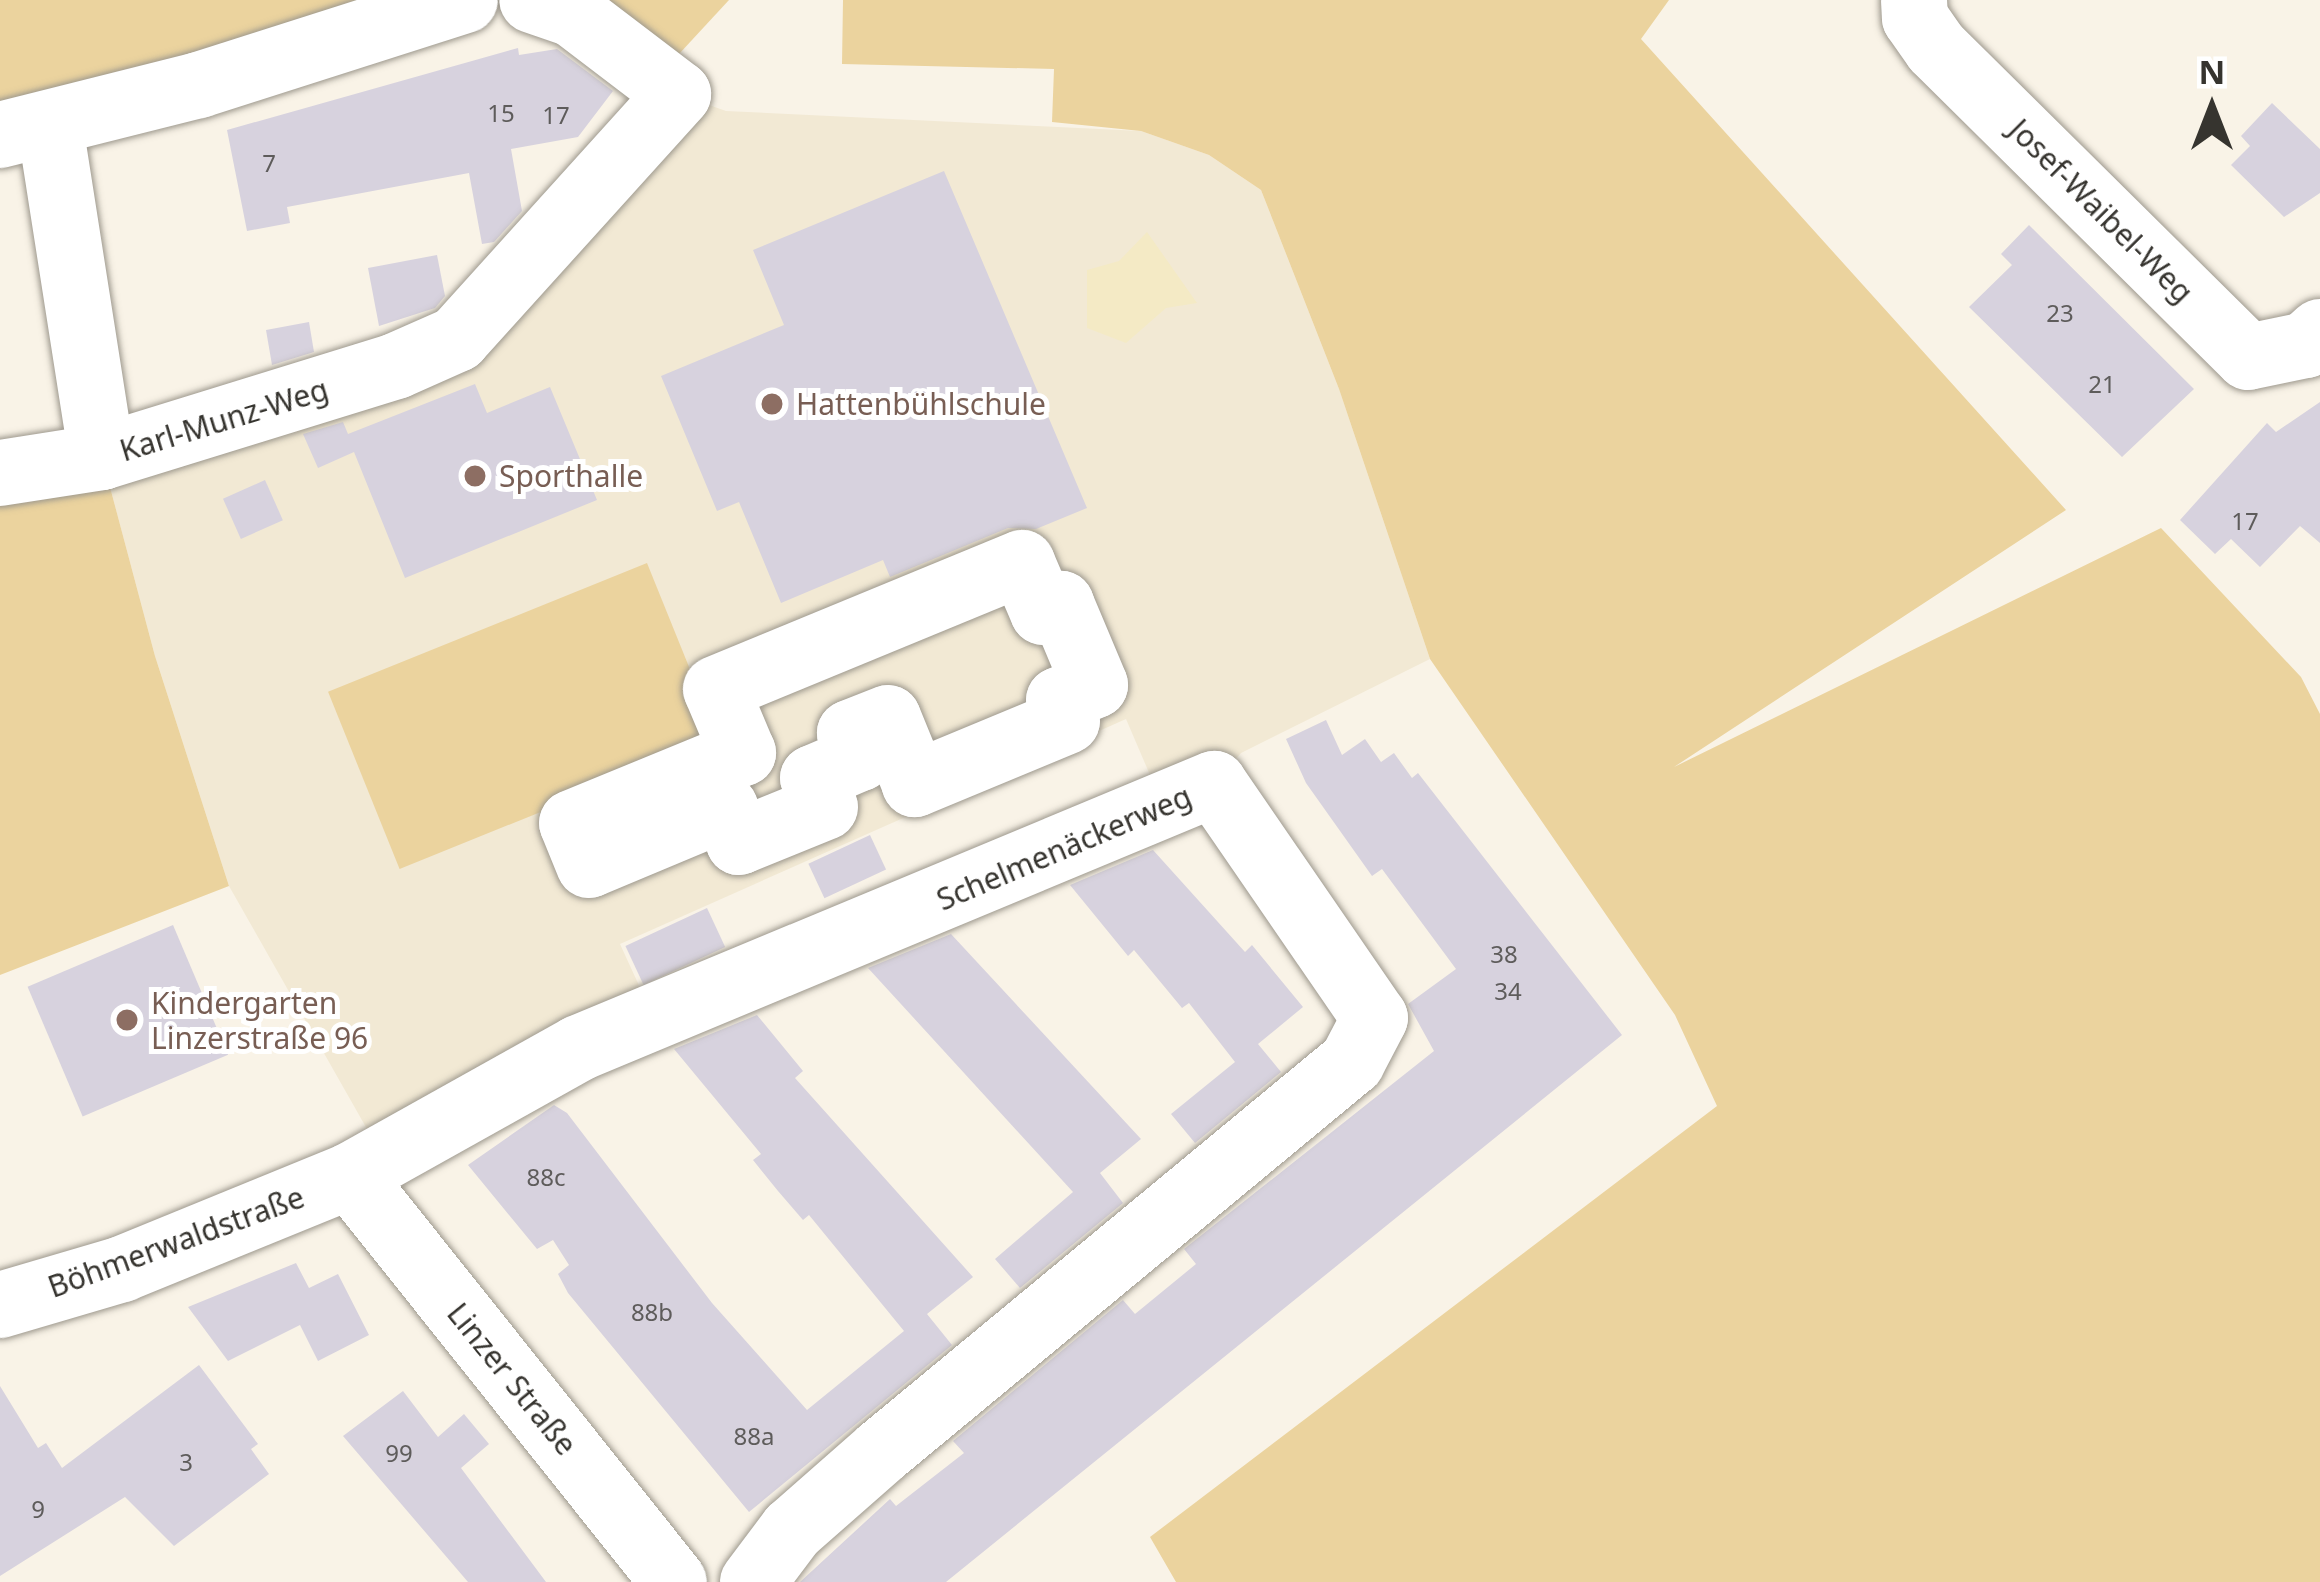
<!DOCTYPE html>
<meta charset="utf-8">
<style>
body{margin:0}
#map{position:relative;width:2320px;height:1582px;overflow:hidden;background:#f9f3e7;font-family:"Noto Sans",sans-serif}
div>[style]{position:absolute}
.education>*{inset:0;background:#f2e9d4}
.green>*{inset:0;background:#ebd39e;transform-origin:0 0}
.sand>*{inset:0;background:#f4eac5}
.building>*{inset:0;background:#d7d2de;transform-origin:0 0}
.roads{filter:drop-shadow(0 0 3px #9e998e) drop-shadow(0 0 3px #9e998e)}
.minor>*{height:66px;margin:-33px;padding:0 33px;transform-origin:33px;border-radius:33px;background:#fff}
.dots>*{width:33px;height:33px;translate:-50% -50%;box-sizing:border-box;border:6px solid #fff;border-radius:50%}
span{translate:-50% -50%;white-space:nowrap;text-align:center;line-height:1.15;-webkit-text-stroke:10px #fff;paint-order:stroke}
.number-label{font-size:24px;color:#5e5c5b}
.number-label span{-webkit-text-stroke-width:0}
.street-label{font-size:30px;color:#36342f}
.education-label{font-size:30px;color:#785e54}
.left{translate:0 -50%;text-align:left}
.north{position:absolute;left:2152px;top:48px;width:120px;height:120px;-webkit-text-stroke:9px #fff;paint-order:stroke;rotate:0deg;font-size:33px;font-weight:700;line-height:48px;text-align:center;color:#36342f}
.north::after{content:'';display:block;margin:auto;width:42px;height:54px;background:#36342f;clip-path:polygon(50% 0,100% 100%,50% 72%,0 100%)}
</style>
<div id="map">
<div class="education">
<div style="clip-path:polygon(678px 94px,726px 111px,1141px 131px,1209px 155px,1261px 190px,1339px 389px,1430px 659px,1241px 753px,1214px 784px,1150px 775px,1126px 719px,620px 944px,642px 992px,367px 1129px,229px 886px,155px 656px,102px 457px,396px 366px)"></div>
</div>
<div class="green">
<div style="clip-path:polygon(0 0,415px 0,0 123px)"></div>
<div style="clip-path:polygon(565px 0,729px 0,667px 67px)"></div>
<div style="clip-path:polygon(843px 0,1669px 0,1641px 39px,2066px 510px,1674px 767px,2161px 528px,2301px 677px,2320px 714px,2320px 1582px,1176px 1582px,1150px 1537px,1717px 1106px,1675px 1015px,1430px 659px,1339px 389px,1261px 190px,1209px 155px,1141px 131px,1052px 122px,1054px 69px,842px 64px)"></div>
<div style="clip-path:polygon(102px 457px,155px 656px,229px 886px,0 975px,0 473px)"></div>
<div style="left:647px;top:563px;width:191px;height:344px;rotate:68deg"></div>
</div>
<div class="sand">
<div style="clip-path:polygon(1147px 232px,1197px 303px,1166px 308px,1126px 343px,1087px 328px,1087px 270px,1119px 261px)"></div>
</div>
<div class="building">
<div style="clip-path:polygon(518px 48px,519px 55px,557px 49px,613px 91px,578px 137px,511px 149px,522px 211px,494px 242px,482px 244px,469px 173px,287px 207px,290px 223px,247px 231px,227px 130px)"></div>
<div style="clip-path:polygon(2272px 103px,2320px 149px,2320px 193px,2284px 217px,2231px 165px,2250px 146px,2241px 136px)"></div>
<div style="clip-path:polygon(944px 171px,1087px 508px,1036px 529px,1008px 528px,890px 577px,883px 560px,781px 603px,739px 502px,717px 511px,661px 376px,784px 325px,753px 250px)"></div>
<div style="clip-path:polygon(2029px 225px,2194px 389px,2122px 457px,1969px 307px,2012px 265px,2001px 254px)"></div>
<div style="clip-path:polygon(437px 255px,445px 296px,435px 308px,379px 326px,368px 268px)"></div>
<div style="clip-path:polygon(309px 322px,314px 352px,272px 365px,266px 330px)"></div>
<div style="clip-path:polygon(475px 384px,487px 413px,550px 387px,597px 500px,405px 578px,354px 452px,318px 468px,303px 434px,343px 422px,348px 434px)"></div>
<div style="clip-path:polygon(2320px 402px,2320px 543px,2300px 526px,2260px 567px,2231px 539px,2215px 554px,2180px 520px,2267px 423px,2276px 432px)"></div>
<div style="left:265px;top:480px;width:44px;height:46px;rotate:66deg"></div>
<div style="clip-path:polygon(1326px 720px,1342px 755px,1365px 739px,1381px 762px,1394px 753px,1412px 778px,1418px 773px,1622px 1035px,946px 1582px,800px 1582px,890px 1499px,896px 1506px,964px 1453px,953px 1441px,1123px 1300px,1135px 1314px,1196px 1264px,1184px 1249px,1434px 1051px,1408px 1004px,1456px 969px,1382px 869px,1372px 876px,1306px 783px,1286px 739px)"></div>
<div style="left:870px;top:835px;width:38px;height:68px;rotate:65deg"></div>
<div style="clip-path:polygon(1153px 850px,1245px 952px,1252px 945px,1303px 1007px,1258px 1044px,1281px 1072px,1195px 1143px,1171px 1114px,1235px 1062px,1189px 1003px,1182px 1008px,1134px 950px,1128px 956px,1070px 885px)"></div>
<div style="left:707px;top:908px;width:43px;height:90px;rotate:65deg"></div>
<div style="left:173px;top:925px;width:141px;height:158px;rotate:67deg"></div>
<div style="clip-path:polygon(951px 934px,1141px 1139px,1100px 1173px,1123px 1203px,1020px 1288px,995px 1259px,1073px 1192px,868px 968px)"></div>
<div style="clip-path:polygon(757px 1015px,803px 1071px,795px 1078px,973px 1277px,927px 1314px,952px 1345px,749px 1512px,568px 1293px,558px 1274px,569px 1265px,553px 1240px,537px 1249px,468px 1165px,554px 1105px,567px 1113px,712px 1303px,807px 1410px,904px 1331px,809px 1215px,803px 1220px,778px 1191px,753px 1160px,761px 1154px,674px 1049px)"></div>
<div style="clip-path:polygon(296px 1263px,309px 1288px,338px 1274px,369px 1335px,318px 1361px,300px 1325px,228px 1361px,188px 1307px)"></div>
<div style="clip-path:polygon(199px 1365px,258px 1444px,251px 1449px,269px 1474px,174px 1546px,125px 1497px,0 1576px,0 1386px,38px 1448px,46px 1443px,62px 1468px)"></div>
<div style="clip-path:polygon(403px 1391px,438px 1437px,464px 1414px,489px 1444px,461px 1468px,546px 1582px,468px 1582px,343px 1436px)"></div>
</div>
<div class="roads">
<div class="minor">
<div style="left:1914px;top:0;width:18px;rotate:87deg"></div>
<div style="left:1915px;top:18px;width:37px;rotate:55deg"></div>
<div style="left:1936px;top:48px;width:439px;rotate:44.7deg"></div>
<div style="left:2248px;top:357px;width:59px;rotate:-11.7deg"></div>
<div style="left:2306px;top:345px;width:19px;rotate:-43deg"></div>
<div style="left:50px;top:126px;width:335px;rotate:81.1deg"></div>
<div style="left:0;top:135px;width:205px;rotate:-14.1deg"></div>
<div style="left:199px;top:85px;width:279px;rotate:-17.7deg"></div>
<div style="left:0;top:473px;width:103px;rotate:-8.9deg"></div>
<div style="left:102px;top:457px;width:308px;rotate:-17.2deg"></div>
<div style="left:396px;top:366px;width:67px;rotate:-23.9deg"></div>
<div style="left:457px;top:339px;width:330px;rotate:-47.9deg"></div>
<div style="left:678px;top:94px;width:132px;rotate:-142.7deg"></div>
<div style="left:573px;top:14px;width:43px;rotate:-161.1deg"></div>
<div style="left:1022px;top:563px;width:53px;rotate:66.8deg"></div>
<div style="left:1043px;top:612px;width:20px;rotate:-24deg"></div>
<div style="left:1061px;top:604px;width:88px;rotate:67.2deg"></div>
<div style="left:1095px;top:685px;width:39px;rotate:157deg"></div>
<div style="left:1059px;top:700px;width:22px;rotate:69deg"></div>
<div style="left:1067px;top:721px;width:165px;rotate:157.5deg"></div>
<div style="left:915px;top:784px;width:71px;rotate:-112.2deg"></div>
<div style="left:888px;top:718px;width:41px;rotate:158.5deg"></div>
<div style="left:850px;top:733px;width:27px;rotate:68deg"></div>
<div style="left:860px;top:758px;width:51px;rotate:156.9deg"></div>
<div style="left:813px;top:778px;width:31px;rotate:68deg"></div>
<div style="left:825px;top:807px;width:93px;rotate:157.9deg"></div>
<div style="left:739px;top:842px;width:37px;rotate:-112deg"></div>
<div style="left:725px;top:808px;width:147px;rotate:157.3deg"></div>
<div style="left:589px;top:865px;width:45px;rotate:-112deg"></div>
<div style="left:572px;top:823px;width:185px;rotate:-22.3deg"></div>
<div style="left:743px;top:753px;width:69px;rotate:-112.9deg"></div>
<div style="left:716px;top:689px;width:331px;rotate:-22.4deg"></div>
<div style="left:350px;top:1176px;width:519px;rotate:51.41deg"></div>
<div style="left:0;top:1305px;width:127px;rotate:-16.4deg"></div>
<div style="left:122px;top:1269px;width:246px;rotate:-22.2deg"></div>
<div style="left:350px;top:1176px;width:262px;rotate:-29.2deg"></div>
<div style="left:579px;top:1048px;width:688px;rotate:-22.58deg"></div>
<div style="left:1214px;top:784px;width:284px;rotate:55.5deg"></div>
<div style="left:1375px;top:1018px;width:50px;rotate:117.6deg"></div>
<div style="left:1352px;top:1062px;width:610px;rotate:140.39deg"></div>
<div style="left:882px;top:1451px;width:120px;rotate:138.7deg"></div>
<div style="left:792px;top:1530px;width:65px;rotate:126.9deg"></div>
</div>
</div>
<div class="dots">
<div style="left:772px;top:404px;background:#8d6e63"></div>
<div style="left:475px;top:476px;background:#8d6e63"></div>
<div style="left:127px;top:1020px;background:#8d6e63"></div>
</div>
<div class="number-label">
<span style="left:501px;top:113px">15</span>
<span style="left:556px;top:115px">17</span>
<span style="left:269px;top:163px">7</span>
<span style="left:2060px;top:313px">23</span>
<span style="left:2102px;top:384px">21</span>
<span style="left:2245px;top:521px">17</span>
<span style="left:1504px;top:954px">38</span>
<span style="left:1508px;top:991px">34</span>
<span style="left:546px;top:1177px">88c</span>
<span style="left:652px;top:1312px">88b</span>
<span style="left:754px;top:1436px">88a</span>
<span style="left:399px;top:1453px">99</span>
<span style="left:186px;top:1462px">3</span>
<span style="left:38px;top:1509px">9</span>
</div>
<div class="street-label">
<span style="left:2101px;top:211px;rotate:45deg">Josef-Waibel-Weg</span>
<span style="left:224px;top:420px;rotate:-17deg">Karl-Munz-Weg</span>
<span style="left:1064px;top:848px;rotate:-23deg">Schelmenäckerweg</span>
<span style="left:176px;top:1242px;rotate:-20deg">Böhmerwaldstraße</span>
<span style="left:512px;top:1379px;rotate:51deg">Linzer Straße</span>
</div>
<div class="education-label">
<span class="left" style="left:796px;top:404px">Hattenbühlschule</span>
<span class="left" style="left:499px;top:476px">Sporthalle</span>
<span class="left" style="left:151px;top:1020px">Kindergarten<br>Linzerstraße 96</span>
</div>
<div class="north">N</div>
</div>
